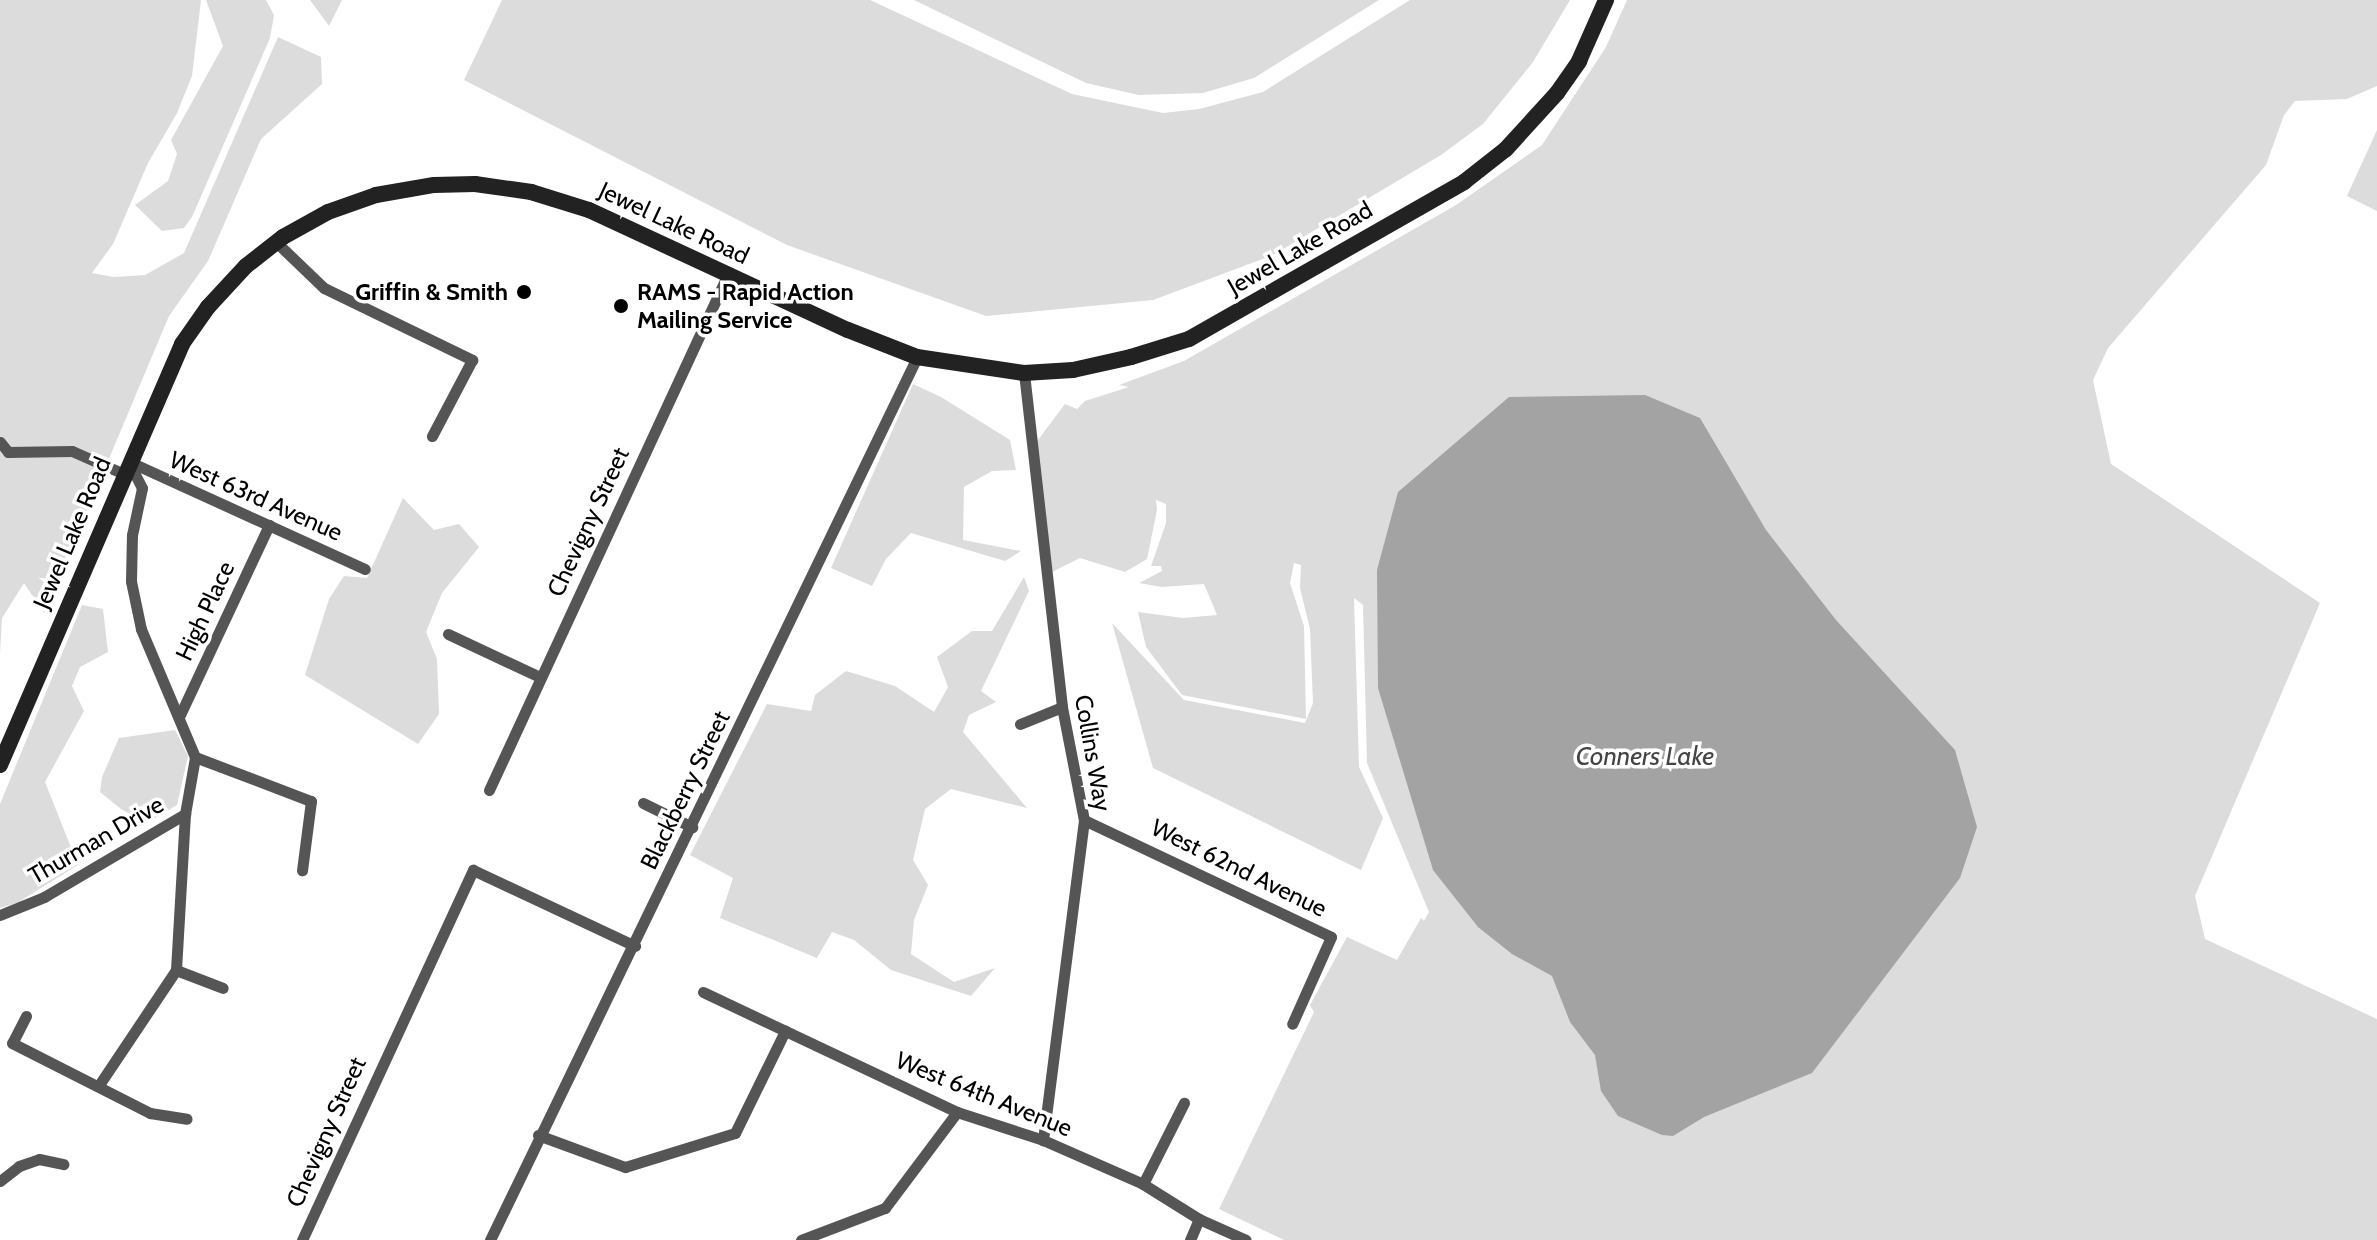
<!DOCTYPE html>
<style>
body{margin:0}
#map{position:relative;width:2377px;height:1240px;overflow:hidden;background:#fff;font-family:Cabin,sans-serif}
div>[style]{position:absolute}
.green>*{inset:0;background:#dcdcdc}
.water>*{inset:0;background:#a3a3a3}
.minor>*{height:11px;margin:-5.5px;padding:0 5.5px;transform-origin:5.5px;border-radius:5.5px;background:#555}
.secondary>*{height:16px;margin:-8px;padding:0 8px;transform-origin:8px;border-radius:8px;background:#222}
.dots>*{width:22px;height:22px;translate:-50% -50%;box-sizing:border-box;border:4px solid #fff;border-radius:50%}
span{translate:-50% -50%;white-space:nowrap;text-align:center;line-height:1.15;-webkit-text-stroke:7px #fff;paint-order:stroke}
.street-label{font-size:24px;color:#000}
.poi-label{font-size:24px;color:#000;font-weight:700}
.right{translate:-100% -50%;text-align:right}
.left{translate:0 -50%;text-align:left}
.water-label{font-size:26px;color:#444;font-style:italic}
</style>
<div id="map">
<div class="green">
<div style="clip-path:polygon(0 0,201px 0,192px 76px,177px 113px,148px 163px,113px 244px,92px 273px,114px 277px,145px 275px,184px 253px,278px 37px,321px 57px,322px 84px,261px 139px,208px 261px,169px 316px,44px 613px,24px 583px,2px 618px,0 654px)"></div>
<div style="clip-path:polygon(206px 0,266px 0,274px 15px,270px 38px,192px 217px,184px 228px,162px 231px,135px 205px,168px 181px,177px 154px,171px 140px,223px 46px)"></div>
<div style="clip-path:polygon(310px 0,342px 0,329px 26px)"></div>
<div style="clip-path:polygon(502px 0,870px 0,1072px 94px,1163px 113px,1199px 109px,1263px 92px,1410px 0,1570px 0,1533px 62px,1483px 124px,1441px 155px,1273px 255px,1153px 300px,986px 316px,787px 245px,464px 80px)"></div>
<div style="clip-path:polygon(914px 0,1379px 0,1254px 78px,1203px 93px,1139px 95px,1086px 83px)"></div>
<div style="clip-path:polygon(1627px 0,2377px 0,2377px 86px,2347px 99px,2295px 101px,2284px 115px,2266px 165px,2108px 348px,2093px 380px,2111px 464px,2320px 603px,2195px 896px,2205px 939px,2377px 1019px,2377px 1240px,1284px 1240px,1219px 1209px,1314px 1012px,1310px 1005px,1347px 937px,1397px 960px,1421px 918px,1424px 921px,1429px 912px,1367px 763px,1363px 605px,1354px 598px,1359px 767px,1383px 818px,1361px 870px,1153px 768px,1112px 623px,1184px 700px,1305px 723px,1313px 703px,1310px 629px,1300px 588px,1301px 565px,1294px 563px,1290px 583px,1304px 626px,1306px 719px,1182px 695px,1146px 647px,1138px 612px,1183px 618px,1217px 615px,1204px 584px,1162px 587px,1139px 583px,1162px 571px,1161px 566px,1151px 566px,1166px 523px,1166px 504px,1156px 500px,1157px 510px,1147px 559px,1125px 572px,1080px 558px,1052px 572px,1035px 444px,1065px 404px,1077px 409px,1085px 401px,1129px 387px,1119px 385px,1184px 361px,1456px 205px,1542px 145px,1606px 47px)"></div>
<div style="clip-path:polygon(2377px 130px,2377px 211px,2347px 196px)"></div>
<div style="clip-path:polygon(913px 384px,941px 397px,1010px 440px,1016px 470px,992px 471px,964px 487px,963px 540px,1021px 551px,1005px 561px,911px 533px,886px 559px,872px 586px,831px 568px)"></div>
<div style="clip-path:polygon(403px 498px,434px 530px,459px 524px,479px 547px,442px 593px,426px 632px,437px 659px,439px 714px,418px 744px,305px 675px,329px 599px,344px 576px,367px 578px)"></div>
<div style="clip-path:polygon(1024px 577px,1029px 591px,981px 691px,996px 702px,969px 715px,963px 732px,1027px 808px,951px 789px,925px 809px,913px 860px,928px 885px,914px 920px,911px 954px,954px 982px,995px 968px,971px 996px,891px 970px,854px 940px,832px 932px,817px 958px,720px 918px,733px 878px,690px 855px,767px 704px,811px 711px,815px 695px,846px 671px,895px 686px,934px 712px,948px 687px,937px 657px,972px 631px,992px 631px)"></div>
<div style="clip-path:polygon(82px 605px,103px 609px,108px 652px,80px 667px,72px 686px,84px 711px,45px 782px,78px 865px,17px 903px,0 908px,0 804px)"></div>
<div style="clip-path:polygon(175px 730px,188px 756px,177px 805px,147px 823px,121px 809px,100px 792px,102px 777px,119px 738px)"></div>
</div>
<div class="water">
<div style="clip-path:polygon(1645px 395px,1700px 418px,1766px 530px,1836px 620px,1955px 750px,1977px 827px,1960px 878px,1812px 1073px,1704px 1117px,1673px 1136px,1662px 1135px,1618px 1116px,1601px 1091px,1595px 1055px,1570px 1022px,1552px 976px,1512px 954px,1478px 927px,1433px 870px,1378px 688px,1377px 570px,1398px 492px,1509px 397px)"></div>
</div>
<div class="minor">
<div style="left:276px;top:242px;width:66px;rotate:43.8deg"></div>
<div style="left:324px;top:288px;width:165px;rotate:25.9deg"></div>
<div style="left:472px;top:360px;width:86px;rotate:117.8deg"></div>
<div style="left:1024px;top:373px;width:336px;rotate:83.5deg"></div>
<div style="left:1062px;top:707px;width:115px;rotate:79deg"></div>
<div style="left:1084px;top:820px;width:323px;rotate:97.3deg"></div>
<div style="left:0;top:442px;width:13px;rotate:51deg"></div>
<div style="left:8px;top:452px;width:64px;rotate:-0.9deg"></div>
<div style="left:72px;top:451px;width:57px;rotate:23.9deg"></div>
<div style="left:130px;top:462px;width:258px;rotate:24.5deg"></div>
<div style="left:448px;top:634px;width:102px;rotate:25.1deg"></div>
<div style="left:180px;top:715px;width:210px;rotate:-64.9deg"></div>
<div style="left:1020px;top:724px;width:45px;rotate:-22deg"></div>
<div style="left:195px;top:757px;width:124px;rotate:20.8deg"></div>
<div style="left:311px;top:801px;width:70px;rotate:97.4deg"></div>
<div style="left:489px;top:790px;width:569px;rotate:-65.15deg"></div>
<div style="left:643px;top:803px;width:55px;rotate:26.1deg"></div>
<div style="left:1084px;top:820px;width:273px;rotate:25.3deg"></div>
<div style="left:1331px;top:937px;width:95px;rotate:114.1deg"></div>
<div style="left:0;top:915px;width:48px;rotate:-22.2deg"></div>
<div style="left:44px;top:897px;width:164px;rotate:-30.5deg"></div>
<div style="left:176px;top:970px;width:50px;rotate:21deg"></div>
<div style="left:703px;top:992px;width:281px;rotate:25.3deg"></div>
<div style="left:957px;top:1112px;width:90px;rotate:18deg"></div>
<div style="left:1043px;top:1140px;width:109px;rotate:23.7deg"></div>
<div style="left:1143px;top:1184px;width:66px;rotate:32deg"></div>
<div style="left:1199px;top:1219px;width:51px;rotate:24.1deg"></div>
<div style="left:26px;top:1016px;width:30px;rotate:117deg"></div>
<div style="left:12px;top:1043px;width:155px;rotate:26.9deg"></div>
<div style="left:150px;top:1113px;width:37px;rotate:9deg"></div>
<div style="left:99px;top:1085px;width:138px;rotate:-56.2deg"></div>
<div style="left:176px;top:970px;width:156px;rotate:-86.7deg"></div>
<div style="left:185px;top:814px;width:58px;rotate:-80deg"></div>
<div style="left:195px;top:757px;width:139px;rotate:-112.9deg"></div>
<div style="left:141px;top:629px;width:49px;rotate:-101.8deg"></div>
<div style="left:131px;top:581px;width:46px;rotate:-88.8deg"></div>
<div style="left:132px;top:535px;width:48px;rotate:-78deg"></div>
<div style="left:142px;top:488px;width:29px;rotate:-117deg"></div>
<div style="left:538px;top:1135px;width:93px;rotate:20.2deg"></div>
<div style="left:625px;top:1167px;width:115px;rotate:-17.2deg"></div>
<div style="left:735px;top:1133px;width:114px;rotate:-63.9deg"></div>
<div style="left:0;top:1181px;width:24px;rotate:-38deg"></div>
<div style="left:19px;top:1166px;width:21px;rotate:-19deg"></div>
<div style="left:39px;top:1159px;width:25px;rotate:12deg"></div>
<div style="left:1143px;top:1184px;width:91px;rotate:-63.2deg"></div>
<div style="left:302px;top:1240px;width:408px;rotate:-65.2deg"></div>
<div style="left:473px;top:870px;width:179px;rotate:25.1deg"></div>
<div style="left:490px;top:1240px;width:981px;rotate:-64.19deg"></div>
<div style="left:801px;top:1240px;width:90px;rotate:-20.9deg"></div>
<div style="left:885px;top:1208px;width:120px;rotate:-53.1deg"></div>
<div style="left:1190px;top:1240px;width:23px;rotate:-67deg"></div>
</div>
<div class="secondary">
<div style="left:0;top:765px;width:459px;rotate:-66.6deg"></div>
<div style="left:182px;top:344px;width:45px;rotate:-54.9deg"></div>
<div style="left:208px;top:307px;width:56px;rotate:-47.2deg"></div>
<div style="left:246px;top:266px;width:47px;rotate:-38.1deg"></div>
<div style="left:283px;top:237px;width:51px;rotate:-29.1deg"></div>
<div style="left:328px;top:212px;width:51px;rotate:-19.5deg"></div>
<div style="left:376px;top:195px;width:59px;rotate:-9.8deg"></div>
<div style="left:434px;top:185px;width:41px;rotate:-1.4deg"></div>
<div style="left:475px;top:184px;width:57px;rotate:8.1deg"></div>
<div style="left:531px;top:192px;width:61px;rotate:17.2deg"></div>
<div style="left:589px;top:210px;width:285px;rotate:24.9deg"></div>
<div style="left:848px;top:330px;width:74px;rotate:21.4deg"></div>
<div style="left:917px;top:357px;width:108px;rotate:8.5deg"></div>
<div style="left:1024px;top:373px;width:49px;rotate:-3.5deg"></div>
<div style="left:1073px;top:370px;width:59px;rotate:-12.6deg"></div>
<div style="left:1131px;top:357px;width:61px;rotate:-17.2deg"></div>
<div style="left:1189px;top:339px;width:317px;rotate:-29.7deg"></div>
<div style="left:1464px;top:182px;width:53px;rotate:-38.2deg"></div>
<div style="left:1506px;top:149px;width:76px;rotate:-47.7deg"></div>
<div style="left:1557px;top:93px;width:39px;rotate:-55deg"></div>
<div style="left:1579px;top:61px;width:67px;rotate:-66.1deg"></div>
</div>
<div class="dots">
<div style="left:524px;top:292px;background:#000"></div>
<div style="left:621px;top:306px;background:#000"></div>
</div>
<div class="street-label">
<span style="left:674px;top:223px;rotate:25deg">Jewel Lake Road</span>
<span style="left:1300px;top:248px;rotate:-30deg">Jewel Lake Road</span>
<span style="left:256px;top:496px;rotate:24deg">West 63rd Avenue</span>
<span style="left:588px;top:522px;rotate:-65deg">Chevigny Street</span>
<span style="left:72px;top:533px;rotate:-67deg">Jewel Lake Road</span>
<span style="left:205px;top:611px;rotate:-65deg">High Place</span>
<span style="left:1093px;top:753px;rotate:80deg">Collins Way</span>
<span style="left:685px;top:790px;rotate:-64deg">Blackberry Street</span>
<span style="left:96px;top:840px;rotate:-30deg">Thurman Drive</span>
<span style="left:1239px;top:868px;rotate:26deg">West 62nd Avenue</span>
<span style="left:984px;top:1094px;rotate:22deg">West 64th Avenue</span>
<span style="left:326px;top:1132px;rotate:-66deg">Chevigny Street</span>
</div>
<div class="poi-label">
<span class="right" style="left:508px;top:292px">Griffin &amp; Smith</span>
<span class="left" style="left:637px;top:306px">RAMS - Rapid Action<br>Mailing Service</span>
</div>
<div class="water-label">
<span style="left:1645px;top:757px">Conners Lake</span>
</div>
</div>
